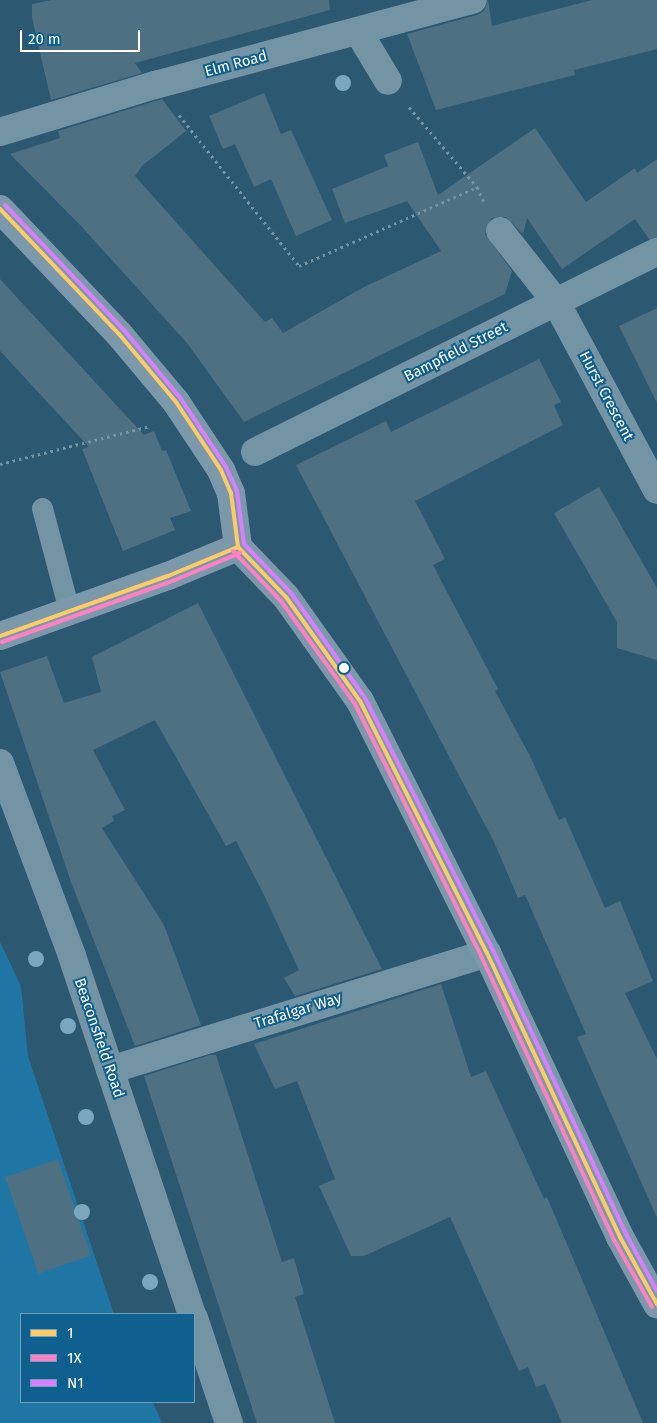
<!DOCTYPE html>
<style>
body{margin:0}
#map{position:relative;width:657px;height:1423px;overflow:hidden;background:#2c5871;font-family:"Fira Sans",sans-serif}
div>[style]{position:absolute}
.green>*{inset:0;background:#1f75a3}
.building>*{inset:0;background:#4d7083;transform-origin:0 0}
.path>*{height:3px;margin-top:-1.5px;transform-origin:0;background:repeating-linear-gradient(90deg,#7394a5 0 2.5px,transparent 0 6.5px)}
.lane>*{height:21px;margin:-10.5px;padding:0 10.5px;transform-origin:10.5px;border-radius:10.5px;background:#7394a5}
.street>*{height:28px;margin:-14px;padding:0 14px;transform-origin:14px;border-radius:14px;background:#7394a5}
.secondary>*{height:28px;margin:-14px;padding:0 14px;transform-origin:14px;border-radius:14px;background:#7b99aa}
.bus-1>*{height:4px;margin:-2px;padding:0 2px;transform-origin:2px;border-radius:2px;background:#fdcc66}
.bus-2>*{height:4px;margin:-2px;padding:0 2px;transform-origin:2px;border-radius:2px;background:#ff80c5}
.bus-3>*{height:4px;margin:-2px;padding:0 2px;transform-origin:2px;border-radius:2px;background:#d880ff}
.trees>*{width:16px;height:16px;margin:-8px;border-radius:50%;background:#7ca7bf}
.dots>*{width:14px;height:14px;translate:-50% -50%;box-sizing:border-box;border:2px solid #0f608e;border-radius:50%}
span{translate:-50% -50%;white-space:nowrap;text-align:center;line-height:1.15;-webkit-text-stroke:4px #0f608e;paint-order:stroke}
.street-label{font-size:15px;color:#fff}
.legend{position:absolute;left:20px;top:1313px;width:175px;height:90px;box-sizing:border-box;background:#0f608e;border:1px solid #6fa0bb;margin:0;padding:6px 9px;list-style:none;font-size:15px;color:#fff}
.legend li{display:flex;align-items:center;gap:10px;height:25px}
.legend b{width:25px;border:1px solid #6fa0bb}
.scale{position:absolute;left:20px;top:30px;width:120px;height:22px;box-sizing:border-box;border:2px solid #fff;border-top:0;padding-left:6px;font-size:15px;line-height:18px;white-space:nowrap;color:#fff;-webkit-text-stroke:4px #0f608e;paint-order:stroke}
</style>
<div id="map">
<div class="green">
<div style="clip-path:polygon(0 942px,21px 986px,28px 1056px,114px 1314px,21px 1314px,21px 1402px,153px 1402px,162px 1423px,0 1423px)"></div>
</div>
<div class="building">
<div style="clip-path:polygon(52px 0,329px 0,330px 10px,135px 63px,142px 73px,51px 100px,32px 18px,32px 4px)"></div>
<div style="clip-path:polygon(488px 0,492px 26px,592px 0,657px 0,657px 49px,574px 70px,575px 75px,436px 110px,407px 34px,477px 15px,484px 11px)"></div>
<div style="clip-path:polygon(264px 93px,281px 134px,291px 130px,332px 220px,296px 236px,271px 179px,254px 187px,235px 144px,223px 149px,209px 116px)"></div>
<div style="clip-path:polygon(162px 99px,186px 131px,142px 166px,135px 176px,265px 322px,272px 318px,283px 333px,364px 287px,441px 251px,407px 201px,345px 223px,332px 189px,388px 166px,384px 155px,418px 142px,438px 195px,535px 128px,586px 202px,635px 168px,637px 173px,657px 159px,657px 237px,649px 239px,635px 219px,562px 269px,527px 218px,523px 234px,506px 217px,491px 218px,485px 234px,512px 271px,505px 294px,244px 422px,187px 343px,81px 226px,10px 154px,60px 138px,58px 131px)"></div>
<div style="clip-path:polygon(0 279px,144px 435px,154px 431px,162px 451px,166px 450px,191px 511px,170px 518px,175px 530px,123px 551px,82px 449px,89px 447px,0 351px)"></div>
<div style="clip-path:polygon(657px 308px,657px 403px,619px 326px)"></div>
<div style="clip-path:polygon(539px 359px,561px 402px,554px 405px,563px 425px,415px 501px,445px 559px,433px 565px,498px 689px,495px 691px,530px 756px,559px 820px,565px 817px,605px 908px,620px 901px,653px 981px,625px 993px,657px 1059px,657px 1218px,577px 1037px,586px 1034px,525px 895px,518px 898px,494px 842px,296px 465px,386px 421px,391px 432px)"></div>
<div style="clip-path:polygon(599px 487px,657px 588px,657px 660px,617px 648px,617px 622px,554px 513px)"></div>
<div style="clip-path:polygon(198px 603px,382px 969px,295px 996px,284px 978px,299px 970px,265px 897px,236px 841px,226px 846px,155px 720px,93px 750px,125px 810px,112px 816px,114px 821px,102px 828px,164px 925px,201px 1025px,135px 1046px,71px 882px,0 672px,47px 656px,64px 703px,101px 692px,92px 657px)"></div>
<div style="clip-path:polygon(441px 984px,471px 1077px,486px 1071px,544px 1199px,547px 1197px,643px 1423px,562px 1423px,545px 1384px,536px 1387px,528px 1367px,519px 1371px,450px 1217px,364px 1256px,351px 1256px,319px 1186px,335px 1179px,297px 1081px,275px 1089px,254px 1044px)"></div>
<div style="clip-path:polygon(210px 1055px,216px 1055px,282px 1262px,294px 1258px,304px 1294px,295px 1297px,335px 1423px,257px 1423px,144px 1076px)"></div>
<div style="left:58px;top:1159px;width:102px;height:56px;rotate:71deg"></div>
</div>
<div class="path">
<div style="left:409px;top:107px;width:105px;rotate:49.6deg"></div>
<div style="left:477px;top:187px;width:17px;rotate:65deg"></div>
<div style="left:179px;top:115px;width:193px;rotate:51.5deg"></div>
<div style="left:299px;top:266px;width:195px;rotate:-23.9deg"></div>
<div style="left:0;top:464px;width:155px;rotate:-14.2deg"></div>
</div>
<div class="lane">
<div style="left:42px;top:508px;width:106px;rotate:75.2deg"></div>
</div>
<div class="street">
<div style="left:358px;top:31px;width:58px;rotate:59deg"></div>
<div style="left:0;top:132px;width:162px;rotate:-16.9deg"></div>
<div style="left:155px;top:85px;width:329px;rotate:-15deg"></div>
<div style="left:500px;top:231px;width:90px;rotate:51.7deg"></div>
<div style="left:556px;top:302px;width:213px;rotate:61.8deg"></div>
<div style="left:255px;top:452px;width:449px;rotate:-26.5deg"></div>
<div style="left:0;top:763px;width:206px;rotate:69.5deg"></div>
<div style="left:72px;top:956px;width:378px;rotate:71.5deg"></div>
<div style="left:110px;top:1070px;width:395px;rotate:-17.2deg"></div>
<div style="left:194px;top:1318px;width:111px;rotate:71.6deg"></div>
</div>
<div class="secondary">
<div style="left:0;top:209px;width:173px;rotate:46.4deg"></div>
<div style="left:119px;top:334px;width:89px;rotate:50deg"></div>
<div style="left:176px;top:402px;width:82px;rotate:56.5deg"></div>
<div style="left:221px;top:470px;width:25px;rotate:67deg"></div>
<div style="left:231px;top:493px;width:54px;rotate:82.6deg"></div>
<div style="left:238px;top:547px;width:69px;rotate:46.2deg"></div>
<div style="left:286px;top:597px;width:128px;rotate:54.6deg"></div>
<div style="left:360px;top:701px;width:282px;rotate:63.3deg"></div>
<div style="left:487px;top:953px;width:314px;rotate:64.9deg"></div>
<div style="left:620px;top:1237px;width:77px;rotate:61.1deg"></div>
<div style="left:0;top:636px;width:178px;rotate:-19.7deg"></div>
<div style="left:168px;top:576px;width:76px;rotate:-22.5deg"></div>
</div>
<div class="bus-1">
<div style="left:0;top:209px;width:173px;rotate:46.4deg"></div>
<div style="left:119px;top:334px;width:89px;rotate:50deg"></div>
<div style="left:176px;top:402px;width:82px;rotate:56.5deg"></div>
<div style="left:221px;top:470px;width:25px;rotate:67deg"></div>
<div style="left:231px;top:493px;width:54px;rotate:82.6deg"></div>
<div style="left:238px;top:547px;width:69px;rotate:46.2deg"></div>
<div style="left:286px;top:597px;width:128px;rotate:54.6deg"></div>
<div style="left:360px;top:701px;width:282px;rotate:63.3deg"></div>
<div style="left:487px;top:953px;width:314px;rotate:64.9deg"></div>
<div style="left:620px;top:1237px;width:77px;rotate:61.1deg"></div>
<div style="left:0;top:636px;width:178px;rotate:-19.7deg"></div>
<div style="left:168px;top:576px;width:76px;rotate:-22.5deg"></div>
</div>
<div class="bus-2">
<div style="left:233px;top:551px;width:69px;rotate:46.2deg"></div>
<div style="left:281px;top:601px;width:127px;rotate:54.3deg"></div>
<div style="left:355px;top:704px;width:282px;rotate:63.4deg"></div>
<div style="left:481px;top:956px;width:314px;rotate:64.9deg"></div>
<div style="left:614px;top:1240px;width:77px;rotate:60.4deg"></div>
<div style="left:2px;top:642px;width:178px;rotate:-19.7deg"></div>
<div style="left:170px;top:582px;width:76px;rotate:-22.5deg"></div>
</div>
<div class="bus-3">
<div style="left:5px;top:205px;width:173px;rotate:46.4deg"></div>
<div style="left:124px;top:330px;width:89px;rotate:50.4deg"></div>
<div style="left:181px;top:399px;width:82px;rotate:56.5deg"></div>
<div style="left:226px;top:467px;width:26px;rotate:65deg"></div>
<div style="left:237px;top:491px;width:53px;rotate:82.5deg"></div>
<div style="left:244px;top:544px;width:68px;rotate:46.2deg"></div>
<div style="left:291px;top:593px;width:128px;rotate:54.8deg"></div>
<div style="left:365px;top:698px;width:283px;rotate:63.1deg"></div>
<div style="left:493px;top:950px;width:314px;rotate:64.9deg"></div>
<div style="left:626px;top:1234px;width:65px;rotate:61.5deg"></div>
</div>
<div class="trees">
<div style="left:343px;top:83px"></div>
<div style="left:36px;top:959px"></div>
<div style="left:68px;top:1026px"></div>
<div style="left:86px;top:1117px"></div>
<div style="left:82px;top:1212px"></div>
<div style="left:150px;top:1282px"></div>
</div>
<div class="dots">
<div style="left:344px;top:668px;background:#fff"></div>
</div>
<div class="street-label">
<span style="left:236px;top:64px;rotate:-15deg">Elm Road</span>
<span style="left:456px;top:352px;rotate:-27deg">Bampfield Street</span>
<span style="left:606px;top:396px;rotate:62deg">Hurst Crescent</span>
<span style="left:298px;top:1011px;rotate:-17deg">Trafalgar Way</span>
<span style="left:99px;top:1038px;rotate:71deg">Beaconsfield Road</span>
</div>
<ul class="legend">
<li><b style="height:6px;background:#fdcc66"></b>1</li>
<li><b style="height:6px;background:#ff80c5"></b>1X</li>
<li><b style="height:6px;background:#d880ff"></b>N1</li>
</ul>
<div class="scale">20 m</div>
</div>
